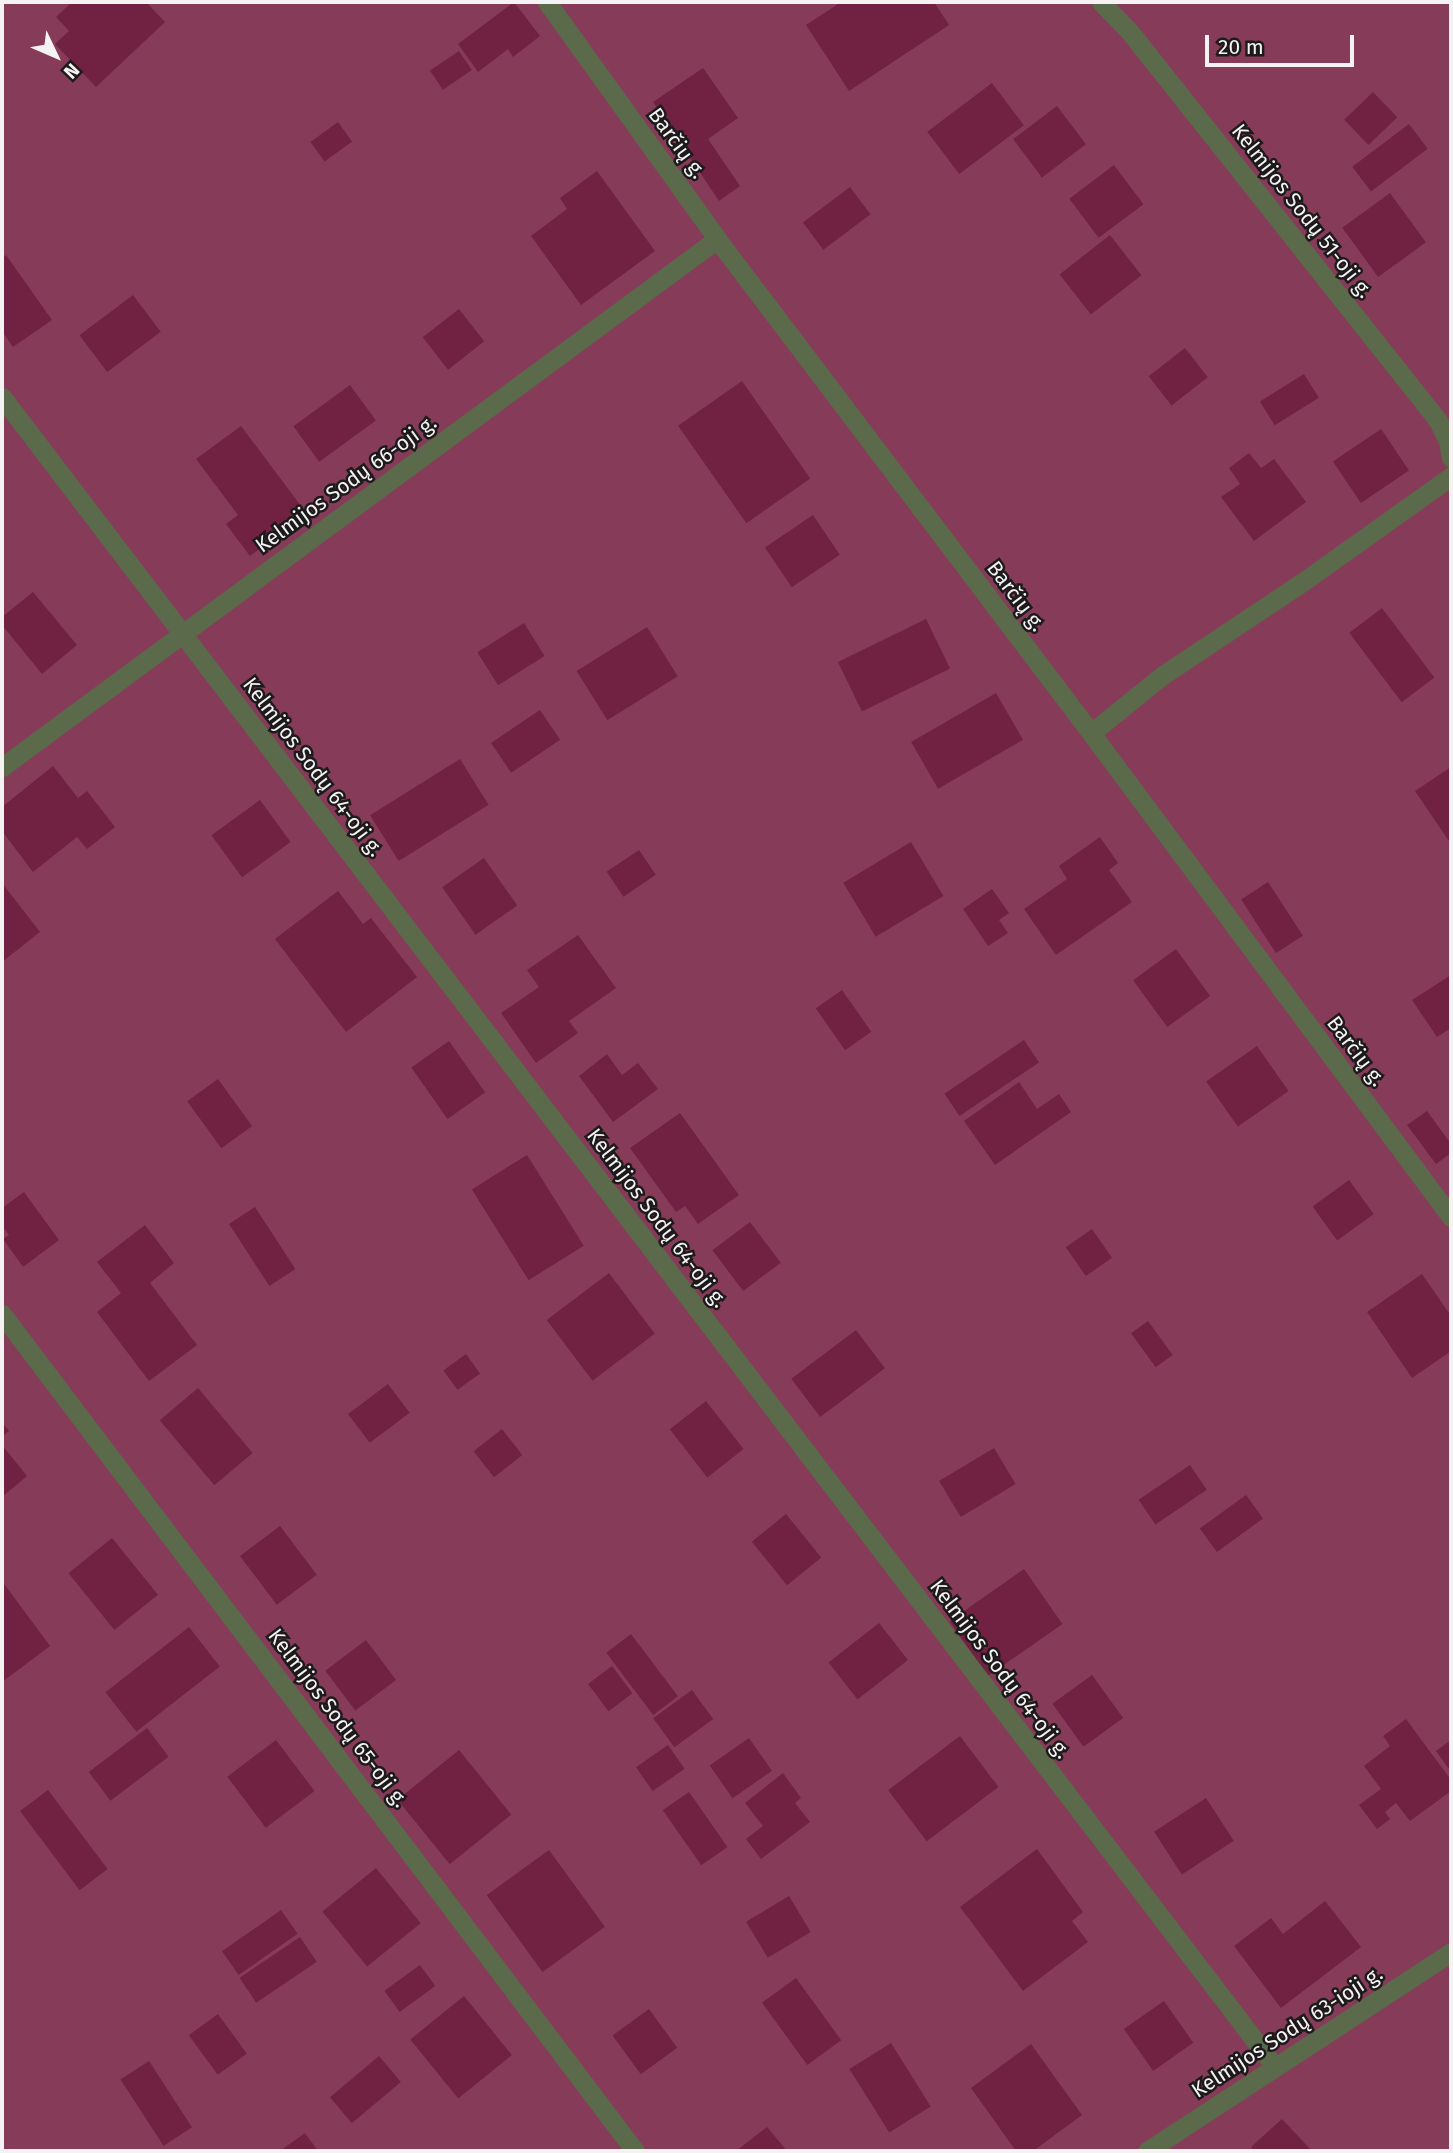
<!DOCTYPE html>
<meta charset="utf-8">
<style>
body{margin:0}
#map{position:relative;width:1453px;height:2153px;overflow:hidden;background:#353233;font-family:"Fira Sans",sans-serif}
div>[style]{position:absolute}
.green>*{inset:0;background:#863c58;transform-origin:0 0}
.building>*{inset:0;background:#712142;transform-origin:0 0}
.minor>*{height:19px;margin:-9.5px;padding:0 9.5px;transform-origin:9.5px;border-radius:9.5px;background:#5b6a4a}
span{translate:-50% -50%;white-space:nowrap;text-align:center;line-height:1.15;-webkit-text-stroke:5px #1c1a1a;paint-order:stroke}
.street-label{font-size:21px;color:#f5f2f3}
.frame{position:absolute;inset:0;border:4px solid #f5f2f3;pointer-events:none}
.north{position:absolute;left:21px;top:21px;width:70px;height:70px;-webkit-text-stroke:5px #1c1a1a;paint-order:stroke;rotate:134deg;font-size:19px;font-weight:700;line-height:28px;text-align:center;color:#f5f2f3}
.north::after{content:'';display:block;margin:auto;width:24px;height:32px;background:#f5f2f3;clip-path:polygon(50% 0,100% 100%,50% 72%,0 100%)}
.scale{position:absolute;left:1205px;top:35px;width:149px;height:32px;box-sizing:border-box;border:4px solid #f5f2f3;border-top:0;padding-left:9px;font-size:21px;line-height:24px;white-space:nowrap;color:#f5f2f3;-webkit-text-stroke:5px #1c1a1a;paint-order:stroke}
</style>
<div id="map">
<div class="green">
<div style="left:2px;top:2px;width:1449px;height:2149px"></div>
</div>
<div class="building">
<div style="clip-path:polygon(72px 2px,146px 2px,165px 22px,96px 87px,55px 44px,69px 31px,56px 17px)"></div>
<div style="clip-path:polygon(514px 2px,540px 36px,513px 57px,508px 49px,478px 72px,458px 44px)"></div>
<div style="clip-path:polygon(841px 2px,934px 2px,949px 25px,849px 91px,806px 25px)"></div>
<div style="left:459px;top:51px;width:23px;height:35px;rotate:56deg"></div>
<div style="clip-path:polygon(703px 68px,738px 118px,708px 139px,740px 186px,719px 201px,653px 102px)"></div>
<div style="left:992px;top:83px;width:53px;height:81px;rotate:53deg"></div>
<div style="left:1373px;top:92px;width:35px;height:40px;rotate:46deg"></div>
<div style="left:1057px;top:106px;width:48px;height:55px;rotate:53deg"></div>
<div style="left:338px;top:122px;width:24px;height:34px;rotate:54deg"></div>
<div style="left:1409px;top:124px;width:31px;height:71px;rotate:53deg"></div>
<div style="left:1114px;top:165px;width:49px;height:56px;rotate:53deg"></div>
<div style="clip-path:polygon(597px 171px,655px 251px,581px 305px,531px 236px,567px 209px,560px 198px)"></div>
<div style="left:850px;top:187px;width:34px;height:59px;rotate:53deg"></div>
<div style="left:1390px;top:193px;width:61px;height:59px;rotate:54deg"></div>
<div style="left:1110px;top:235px;width:51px;height:64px;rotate:52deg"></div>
<div style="clip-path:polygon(6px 255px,52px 320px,13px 347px,2px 331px,2px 258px)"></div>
<div style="left:133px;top:295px;width:46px;height:67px;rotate:53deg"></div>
<div style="left:459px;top:309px;width:41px;height:46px;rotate:52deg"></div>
<div style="left:1185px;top:348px;width:37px;height:46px;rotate:52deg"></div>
<div style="left:1304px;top:374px;width:28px;height:52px;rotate:58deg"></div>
<div style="left:742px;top:381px;width:119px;height:78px;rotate:55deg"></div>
<div style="left:350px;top:385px;width:44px;height:70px;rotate:54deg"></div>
<div style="clip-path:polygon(241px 426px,307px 514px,250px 556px,226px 524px,238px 515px,196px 459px)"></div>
<div style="left:1381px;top:429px;width:50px;height:58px;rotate:56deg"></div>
<div style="clip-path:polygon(1249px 453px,1261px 468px,1274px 459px,1306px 502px,1254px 541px,1221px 497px,1240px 484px,1229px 468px)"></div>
<div style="left:813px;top:515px;width:48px;height:58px;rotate:56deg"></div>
<div style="clip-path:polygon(33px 592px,77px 645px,42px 674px,2px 625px,2px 617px)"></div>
<div style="left:1382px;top:608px;width:87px;height:41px;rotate:53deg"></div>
<div style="left:926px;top:619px;width:55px;height:98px;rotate:64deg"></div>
<div style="left:524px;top:623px;width:39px;height:55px;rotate:58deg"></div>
<div style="left:647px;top:627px;width:58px;height:83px;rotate:58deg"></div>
<div style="left:996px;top:693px;width:54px;height:98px;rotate:60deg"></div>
<div style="left:540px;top:710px;width:36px;height:59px;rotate:56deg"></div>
<div style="left:460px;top:759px;width:54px;height:106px;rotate:58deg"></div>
<div style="clip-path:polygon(53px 766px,78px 798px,87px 791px,115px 827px,87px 849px,77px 837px,33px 872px,2px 831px,2px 807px)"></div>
<div style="clip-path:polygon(1451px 767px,1451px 844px,1415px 791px)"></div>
<div style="left:260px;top:800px;width:52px;height:60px;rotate:54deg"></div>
<div style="clip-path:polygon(1100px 837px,1118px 863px,1109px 870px,1132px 902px,1056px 955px,1024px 909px,1067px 879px,1059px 866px)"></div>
<div style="left:911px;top:842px;width:63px;height:79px;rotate:59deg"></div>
<div style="left:639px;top:850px;width:30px;height:39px;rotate:56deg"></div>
<div style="left:484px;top:858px;width:58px;height:51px;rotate:55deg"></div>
<div style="left:1268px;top:882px;width:64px;height:32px;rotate:57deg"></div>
<div style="clip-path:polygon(2px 883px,40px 932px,2px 962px)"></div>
<div style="clip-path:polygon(992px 889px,1009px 913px,999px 920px,1008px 933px,988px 946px,963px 909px)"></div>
<div style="clip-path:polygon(338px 891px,363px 924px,371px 918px,417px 977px,346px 1032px,275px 939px)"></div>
<div style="clip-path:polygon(578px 935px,616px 988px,569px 1021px,578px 1033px,536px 1063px,501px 1013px,539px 987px,527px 970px)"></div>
<div style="left:1176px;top:949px;width:58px;height:53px;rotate:54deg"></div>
<div style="clip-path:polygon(1451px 975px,1451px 1028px,1437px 1037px,1412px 1000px)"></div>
<div style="left:842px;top:990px;width:51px;height:32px;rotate:55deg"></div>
<div style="left:1024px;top:1040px;width:27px;height:96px;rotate:56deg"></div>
<div style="left:449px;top:1041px;width:63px;height:46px;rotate:55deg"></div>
<div style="left:1257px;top:1046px;width:55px;height:62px;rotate:55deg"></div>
<div style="clip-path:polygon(607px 1054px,622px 1075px,638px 1063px,658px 1089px,613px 1122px,579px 1076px)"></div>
<div style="left:218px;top:1079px;width:58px;height:38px;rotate:54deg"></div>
<div style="clip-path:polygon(1019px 1082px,1037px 1109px,1059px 1094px,1071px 1112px,995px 1165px,964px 1121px)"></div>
<div style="clip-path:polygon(1427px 1111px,1451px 1144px,1451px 1153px,1436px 1164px,1407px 1125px)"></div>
<div style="clip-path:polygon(680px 1113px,739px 1195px,698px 1224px,685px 1206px,676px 1212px,630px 1148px)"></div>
<div style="left:527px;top:1155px;width:107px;height:65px;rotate:58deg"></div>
<div style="left:1349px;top:1180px;width:42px;height:45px;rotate:54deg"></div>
<div style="clip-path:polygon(24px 1192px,59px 1240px,23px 1267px,3px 1239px,9px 1235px,2px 1226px,2px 1208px)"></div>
<div style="left:255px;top:1207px;width:74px;height:31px;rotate:57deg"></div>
<div style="left:750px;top:1222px;width:51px;height:47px;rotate:53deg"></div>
<div style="clip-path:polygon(145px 1225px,174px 1263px,150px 1283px,197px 1345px,149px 1381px,97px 1312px,121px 1293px,97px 1262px)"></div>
<div style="left:1092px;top:1229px;width:35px;height:32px;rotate:55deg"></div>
<div style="left:609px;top:1273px;width:76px;height:78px;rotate:53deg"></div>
<div style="clip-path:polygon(1422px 1274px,1451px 1316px,1451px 1351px,1412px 1378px,1367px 1312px)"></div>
<div style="left:1148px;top:1321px;width:42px;height:21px;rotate:54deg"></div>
<div style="left:856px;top:1330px;width:48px;height:81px;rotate:53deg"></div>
<div style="left:466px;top:1354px;width:24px;height:28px;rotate:54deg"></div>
<div style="left:388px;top:1384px;width:36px;height:50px;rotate:53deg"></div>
<div style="left:198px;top:1388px;width:85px;height:50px;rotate:50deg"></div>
<div style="left:706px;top:1401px;width:61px;height:46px;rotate:52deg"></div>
<div style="clip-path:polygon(2px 1422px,9px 1431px,2px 1437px)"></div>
<div style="left:502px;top:1429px;width:33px;height:36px;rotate:52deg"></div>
<div style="clip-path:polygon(2px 1445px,27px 1476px,2px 1497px)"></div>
<div style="left:994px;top:1448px;width:42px;height:64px;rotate:59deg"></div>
<div style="left:1190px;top:1465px;width:30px;height:62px;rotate:56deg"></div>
<div style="left:1246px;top:1495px;width:29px;height:57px;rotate:54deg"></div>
<div style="left:786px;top:1514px;width:56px;height:44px;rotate:51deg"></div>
<div style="left:280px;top:1526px;width:61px;height:50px;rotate:53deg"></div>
<div style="left:112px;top:1538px;width:73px;height:56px;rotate:51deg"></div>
<div style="left:1024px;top:1569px;width:67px;height:91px;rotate:55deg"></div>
<div style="clip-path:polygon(2px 1581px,50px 1646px,2px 1682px)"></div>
<div style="left:879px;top:1623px;width:47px;height:64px;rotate:52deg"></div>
<div style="left:189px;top:1627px;width:50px;height:106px;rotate:52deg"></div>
<div style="left:631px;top:1634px;width:78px;height:31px;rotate:53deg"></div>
<div style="left:366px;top:1640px;width:50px;height:51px;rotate:53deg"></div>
<div style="left:612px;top:1666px;width:34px;height:30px;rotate:53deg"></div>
<div style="left:1092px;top:1675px;width:53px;height:49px;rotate:54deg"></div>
<div style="left:692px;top:1690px;width:36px;height:48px;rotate:54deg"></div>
<div style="clip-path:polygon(1406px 1719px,1451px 1780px,1451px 1791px,1410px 1821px,1396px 1803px,1385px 1812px,1390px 1819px,1377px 1829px,1359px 1805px,1381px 1789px,1364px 1766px,1390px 1746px,1383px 1736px)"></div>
<div style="left:147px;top:1728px;width:36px;height:73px;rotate:53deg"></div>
<div style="left:960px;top:1736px;width:64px;height:90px;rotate:53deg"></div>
<div style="left:749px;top:1738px;width:40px;height:48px;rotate:55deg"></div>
<div style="left:276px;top:1740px;width:64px;height:61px;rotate:53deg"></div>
<div style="clip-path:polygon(1451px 1740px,1451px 1772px,1436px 1751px)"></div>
<div style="left:668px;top:1745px;width:29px;height:39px;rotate:55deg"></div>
<div style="left:459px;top:1750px;width:83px;height:79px;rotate:51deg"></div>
<div style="clip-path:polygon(783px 1773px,801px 1798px,795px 1803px,810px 1822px,761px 1859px,746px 1839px,763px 1826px,745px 1803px)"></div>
<div style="left:48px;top:1790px;width:99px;height:35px;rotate:53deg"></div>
<div style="left:689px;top:1792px;width:67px;height:32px;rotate:55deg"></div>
<div style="left:1206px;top:1798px;width:51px;height:62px;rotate:57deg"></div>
<div style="clip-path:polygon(1037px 1849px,1083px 1912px,1072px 1921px,1088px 1942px,1023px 1991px,960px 1907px)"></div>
<div style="left:549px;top:1850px;width:95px;height:77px;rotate:54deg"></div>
<div style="left:376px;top:1868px;width:71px;height:69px;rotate:51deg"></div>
<div style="left:789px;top:1896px;width:42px;height:50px;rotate:59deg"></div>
<div style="clip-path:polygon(1325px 1901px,1361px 1947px,1281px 2008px,1234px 1946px,1271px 1918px,1283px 1934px)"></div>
<div style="left:281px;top:1910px;width:29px;height:72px;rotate:55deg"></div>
<div style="left:300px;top:1937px;width:30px;height:73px;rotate:56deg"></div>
<div style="left:420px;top:1965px;width:26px;height:44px;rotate:54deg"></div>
<div style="left:796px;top:1978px;width:77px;height:42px;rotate:54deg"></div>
<div style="left:464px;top:1996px;width:76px;height:69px;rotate:51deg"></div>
<div style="left:1164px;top:2001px;width:51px;height:49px;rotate:55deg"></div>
<div style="left:649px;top:2009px;width:48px;height:45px;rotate:54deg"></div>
<div style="left:218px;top:2014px;width:49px;height:36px;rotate:54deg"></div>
<div style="left:891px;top:2043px;width:75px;height:49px;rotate:58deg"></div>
<div style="clip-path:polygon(1031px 2044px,1082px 2115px,1033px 2151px,1016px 2151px,971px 2088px)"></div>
<div style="left:379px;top:2056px;width:34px;height:64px;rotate:50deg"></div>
<div style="left:149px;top:2061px;width:79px;height:34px;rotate:57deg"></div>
<div style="clip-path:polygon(1282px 2119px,1312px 2151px,1255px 2151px,1251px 2147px)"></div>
<div style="clip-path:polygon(767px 2127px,787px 2151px,736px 2151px)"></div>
<div style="clip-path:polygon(305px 2133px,318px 2151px,280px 2151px)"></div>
</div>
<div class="minor">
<div style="left:547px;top:2px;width:292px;rotate:54.3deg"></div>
<div style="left:717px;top:239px;width:620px;rotate:52.87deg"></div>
<div style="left:1091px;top:733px;width:603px;rotate:53.36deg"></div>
<div style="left:1101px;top:2px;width:42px;rotate:46deg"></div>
<div style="left:1130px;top:32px;width:496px;rotate:51.6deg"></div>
<div style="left:1438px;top:421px;width:22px;rotate:63deg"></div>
<div style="left:1448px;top:441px;width:17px;rotate:80deg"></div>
<div style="left:2px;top:397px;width:2100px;rotate:52.68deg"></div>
<div style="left:1091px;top:733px;width:92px;rotate:-38.9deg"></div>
<div style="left:1163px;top:675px;width:169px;rotate:-33.7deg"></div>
<div style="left:1304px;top:581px;width:181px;rotate:-35.5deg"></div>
<div style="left:2px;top:767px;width:889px;rotate:-36.44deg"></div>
<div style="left:2px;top:1314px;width:1049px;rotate:52.9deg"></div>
<div style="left:1147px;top:2151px;width:363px;rotate:-33.2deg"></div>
</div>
<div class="street-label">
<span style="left:677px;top:143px;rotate:54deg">Barčių g.</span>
<span style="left:1302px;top:211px;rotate:52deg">Kelmijos Sodų 51-oji g.</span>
<span style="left:346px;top:484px;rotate:-36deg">Kelmijos Sodų 66-oji g.</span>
<span style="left:1016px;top:596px;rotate:53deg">Barčių g.</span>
<span style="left:313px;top:767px;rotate:53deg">Kelmijos Sodų 64-oji g.</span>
<span style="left:1356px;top:1051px;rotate:53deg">Barčių g.</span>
<span style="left:657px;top:1218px;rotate:53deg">Kelmijos Sodų 64-oji g.</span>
<span style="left:1000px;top:1669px;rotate:53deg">Kelmijos Sodų 64-oji g.</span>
<span style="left:338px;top:1718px;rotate:53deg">Kelmijos Sodų 65-oji g.</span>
<span style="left:1287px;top:2032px;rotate:-33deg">Kelmijos Sodų 63-ioji g.</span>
</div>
<div class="frame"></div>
<div class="north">N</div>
<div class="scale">20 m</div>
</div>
